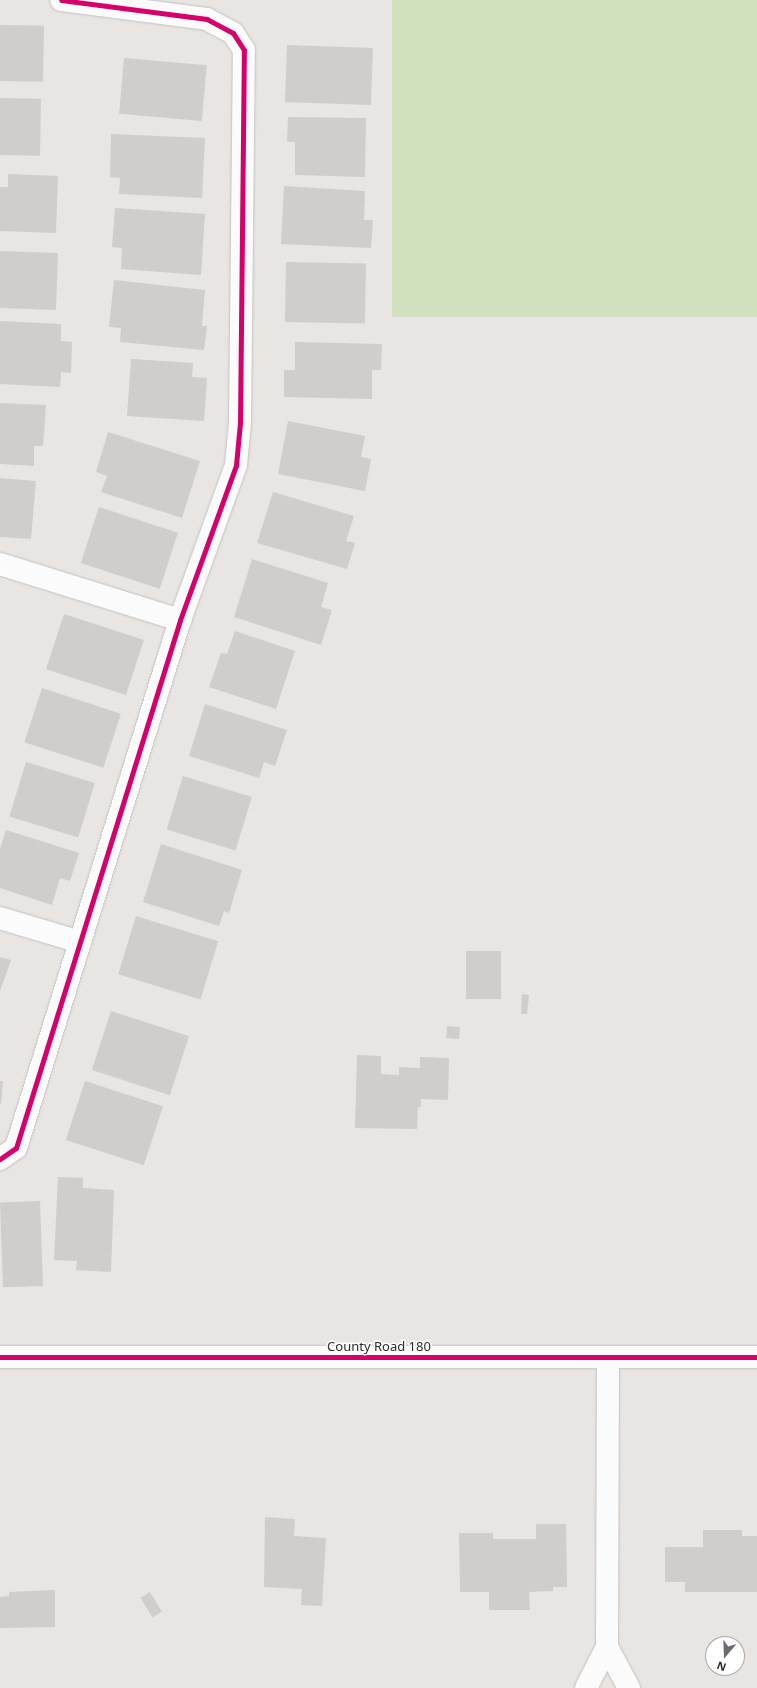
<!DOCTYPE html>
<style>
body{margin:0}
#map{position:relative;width:757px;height:1688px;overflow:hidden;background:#e9e5e2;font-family:"Noto Sans",sans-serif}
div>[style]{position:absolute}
.green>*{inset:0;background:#d2e1bd;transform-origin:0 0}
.building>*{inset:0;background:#d0cdcb;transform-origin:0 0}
.roads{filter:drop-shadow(0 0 1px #c3c2c2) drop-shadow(0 0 1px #c3c2c2)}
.minor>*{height:22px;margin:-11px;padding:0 11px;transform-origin:11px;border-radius:11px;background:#fcfbfb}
.cycleway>*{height:5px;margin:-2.5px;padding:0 2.5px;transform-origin:2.5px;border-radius:2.5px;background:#d6006c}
span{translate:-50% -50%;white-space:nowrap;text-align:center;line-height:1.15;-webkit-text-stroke:3px #fff;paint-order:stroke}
.street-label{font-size:13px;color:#2b2b2b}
.north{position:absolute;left:705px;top:1636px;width:40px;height:40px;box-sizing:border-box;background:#fff;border:1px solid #aaa;border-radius:50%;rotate:199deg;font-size:11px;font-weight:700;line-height:16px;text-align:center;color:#2b2b2b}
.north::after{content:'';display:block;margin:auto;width:14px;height:18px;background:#6e6c6b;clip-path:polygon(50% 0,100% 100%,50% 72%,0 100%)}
</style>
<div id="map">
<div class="green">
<div style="left:392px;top:0;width:365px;height:317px"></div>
</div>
<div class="building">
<div style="left:0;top:25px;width:44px;height:56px;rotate:1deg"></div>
<div style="left:287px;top:45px;width:86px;height:57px;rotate:2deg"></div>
<div style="left:124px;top:58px;width:83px;height:56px;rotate:5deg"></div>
<div style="left:0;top:98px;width:41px;height:57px;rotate:1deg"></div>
<div style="clip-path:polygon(288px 117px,366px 118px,365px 177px,295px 175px,295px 142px,287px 142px)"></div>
<div style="clip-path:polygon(111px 134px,205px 138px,202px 198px,119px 194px,120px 178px,110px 177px)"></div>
<div style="clip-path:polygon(8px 174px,58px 176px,56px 233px,0 231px,0 187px,8px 187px)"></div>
<div style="clip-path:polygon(284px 186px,365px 191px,364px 220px,373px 220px,371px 248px,281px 244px)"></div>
<div style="clip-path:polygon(115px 208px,205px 214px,201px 275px,121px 269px,122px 248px,112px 247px)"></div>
<div style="left:0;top:251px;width:58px;height:57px;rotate:2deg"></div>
<div style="left:286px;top:262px;width:80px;height:60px;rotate:1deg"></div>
<div style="clip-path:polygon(114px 280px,205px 290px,202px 326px,207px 326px,204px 350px,120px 342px,121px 328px,109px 327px)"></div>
<div style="clip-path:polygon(0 321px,61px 324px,61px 341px,72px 342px,71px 373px,61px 372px,60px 387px,0 384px)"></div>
<div style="clip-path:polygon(295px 342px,382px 344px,381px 370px,372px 370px,372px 399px,284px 397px,284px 370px,295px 370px)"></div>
<div style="clip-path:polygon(131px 359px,193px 363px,192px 377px,207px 378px,204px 421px,127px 416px)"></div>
<div style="clip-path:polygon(0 403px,46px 405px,43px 446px,34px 446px,34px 466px,0 464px)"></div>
<div style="clip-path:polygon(288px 421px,365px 436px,361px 457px,371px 459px,365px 491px,278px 474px)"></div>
<div style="clip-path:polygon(108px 432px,200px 461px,182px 518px,101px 492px,107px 476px,96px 472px)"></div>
<div style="clip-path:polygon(0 478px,36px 481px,31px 539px,0 537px)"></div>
<div style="clip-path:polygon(273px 492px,354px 516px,346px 541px,355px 543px,347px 569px,257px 543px)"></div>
<div style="left:99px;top:507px;width:83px;height:59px;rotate:18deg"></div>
<div style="clip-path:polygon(252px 559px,328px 583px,321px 607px,332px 610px,321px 645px,234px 617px)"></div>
<div style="left:64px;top:614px;width:84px;height:58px;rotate:18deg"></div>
<div style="clip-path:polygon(235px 631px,295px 651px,276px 709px,209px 687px,221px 653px,227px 654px)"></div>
<div style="left:42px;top:688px;width:83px;height:57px;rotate:18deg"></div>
<div style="clip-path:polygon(205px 704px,287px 730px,275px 766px,264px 762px,259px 778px,189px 756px)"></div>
<div style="left:26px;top:762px;width:72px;height:57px;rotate:17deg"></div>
<div style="left:183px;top:776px;width:72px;height:56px;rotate:17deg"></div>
<div style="clip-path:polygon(6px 830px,79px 853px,70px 881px,60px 878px,52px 905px,0 888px,0 849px)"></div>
<div style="clip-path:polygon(161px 844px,242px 870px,229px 913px,224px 911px,219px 926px,143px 902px)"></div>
<div style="left:136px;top:916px;width:86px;height:61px;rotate:17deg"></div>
<div style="left:466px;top:951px;width:35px;height:48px"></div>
<div style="clip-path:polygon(0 957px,11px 960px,0 991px)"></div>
<div style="clip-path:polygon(522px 994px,529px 995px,527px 1014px,521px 1014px)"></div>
<div style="left:111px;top:1011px;width:82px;height:62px;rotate:18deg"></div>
<div style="left:447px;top:1026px;width:13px;height:12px;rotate:4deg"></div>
<div style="clip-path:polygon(357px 1055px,381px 1056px,381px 1074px,399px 1075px,399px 1067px,420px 1068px,420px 1057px,449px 1058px,448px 1100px,421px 1099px,421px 1107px,418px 1107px,417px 1129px,355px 1128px)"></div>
<div style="clip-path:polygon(0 1081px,3px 1081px,1px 1104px,0 1104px)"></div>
<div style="left:85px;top:1081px;width:82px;height:62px;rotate:18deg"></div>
<div style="clip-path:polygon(58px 1177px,83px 1178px,83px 1188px,114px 1190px,111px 1272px,76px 1270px,77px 1261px,54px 1260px)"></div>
<div style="left:40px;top:1201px;width:85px;height:40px;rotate:88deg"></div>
<div style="clip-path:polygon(265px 1517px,295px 1519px,294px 1536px,326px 1538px,322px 1606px,301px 1605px,302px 1589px,264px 1587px)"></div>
<div style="clip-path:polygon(536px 1524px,566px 1524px,567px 1587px,553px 1587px,553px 1591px,529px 1592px,530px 1610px,489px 1610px,489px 1592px,460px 1592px,459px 1533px,493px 1533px,493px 1539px,536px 1539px)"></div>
<div style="clip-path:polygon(703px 1530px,742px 1530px,742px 1536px,757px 1536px,757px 1592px,685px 1592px,685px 1582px,665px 1582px,665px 1547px,703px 1547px)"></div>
<div style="clip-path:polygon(55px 1590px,55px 1627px,0 1628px,0 1597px,9px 1596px,9px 1592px)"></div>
<div style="left:150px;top:1592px;width:23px;height:11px;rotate:59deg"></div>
</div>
<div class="roads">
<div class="minor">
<div style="left:0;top:564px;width:189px;rotate:17.3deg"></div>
<div style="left:0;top:918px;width:84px;rotate:16.7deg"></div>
<div style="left:0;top:1159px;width:19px;rotate:-35deg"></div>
<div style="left:16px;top:1148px;width:553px;rotate:-72.74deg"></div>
<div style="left:180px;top:620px;width:165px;rotate:-70.1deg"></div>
<div style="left:236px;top:465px;width:42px;rotate:-84.6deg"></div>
<div style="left:240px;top:423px;width:373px;rotate:-89.4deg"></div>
<div style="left:244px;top:50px;width:20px;rotate:-123deg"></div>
<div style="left:233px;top:33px;width:30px;rotate:-152deg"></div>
<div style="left:207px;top:19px;width:147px;rotate:-172.6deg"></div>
<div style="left:0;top:1357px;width:757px"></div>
<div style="left:608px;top:1357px;width:290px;rotate:90.2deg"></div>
<div style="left:607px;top:1647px;width:47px;rotate:61.8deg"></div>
<div style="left:586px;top:1688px;width:46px;rotate:-62.9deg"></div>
</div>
</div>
<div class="cycleway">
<div style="left:0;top:1159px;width:19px;rotate:-35deg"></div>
<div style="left:16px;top:1148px;width:553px;rotate:-72.74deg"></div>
<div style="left:180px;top:620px;width:165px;rotate:-70.1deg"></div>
<div style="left:236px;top:465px;width:42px;rotate:-84.6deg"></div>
<div style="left:240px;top:423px;width:373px;rotate:-89.4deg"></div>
<div style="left:244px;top:50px;width:20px;rotate:-123deg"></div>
<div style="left:233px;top:33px;width:30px;rotate:-152deg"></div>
<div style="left:207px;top:19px;width:147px;rotate:-172.6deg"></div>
<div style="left:0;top:1357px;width:757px"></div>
</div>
<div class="street-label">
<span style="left:379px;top:1346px">County Road 180</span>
</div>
<div class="north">N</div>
</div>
